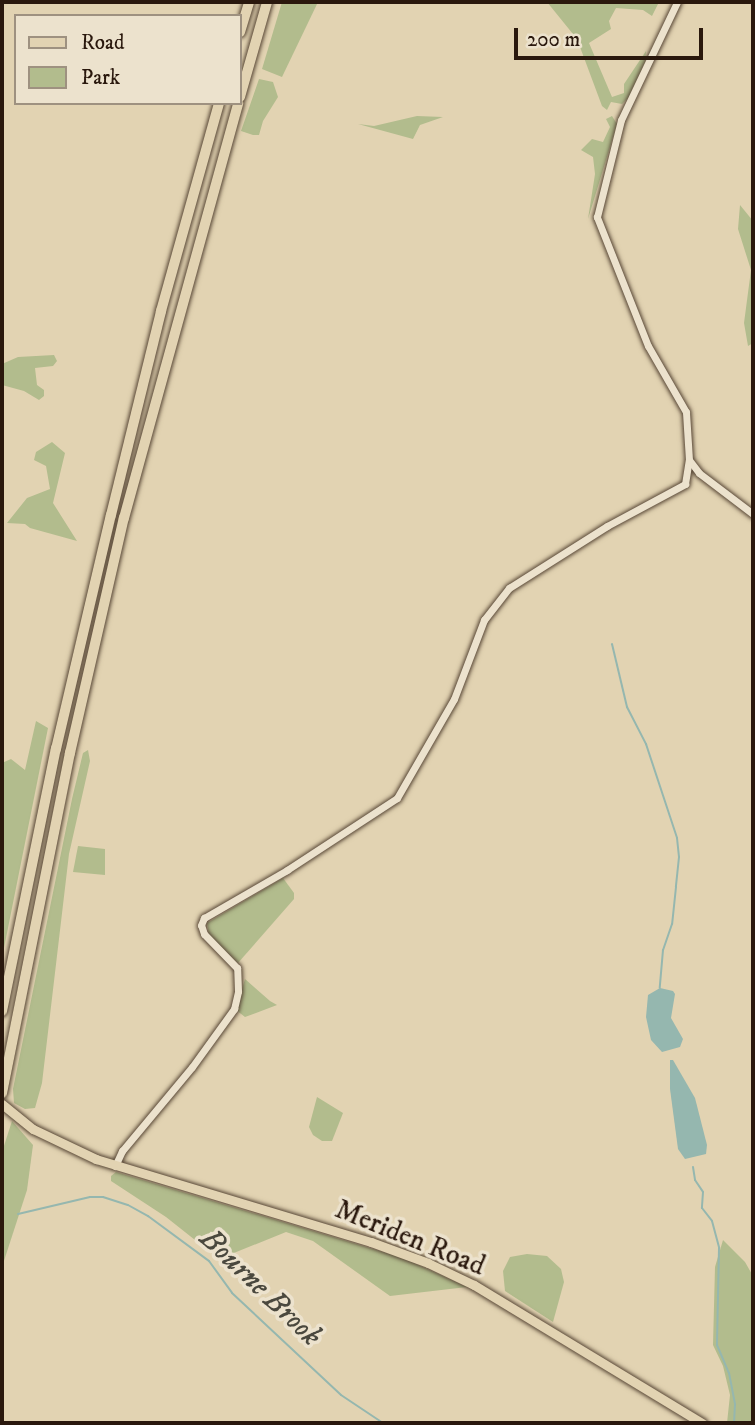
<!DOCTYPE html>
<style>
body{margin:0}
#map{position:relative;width:755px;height:1425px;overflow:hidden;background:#e2d3b2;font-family:"IM FELL DW Pica",serif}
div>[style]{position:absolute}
.green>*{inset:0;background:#b2bc8d}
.water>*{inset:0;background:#95b7af}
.stream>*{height:2px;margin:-1px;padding:0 1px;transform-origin:1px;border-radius:1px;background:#95b7af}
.roads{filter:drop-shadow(0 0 2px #584736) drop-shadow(0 0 2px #584736)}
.minor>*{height:7px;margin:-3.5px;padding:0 3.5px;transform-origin:3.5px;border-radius:3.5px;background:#ece2cd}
.major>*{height:9px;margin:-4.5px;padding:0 4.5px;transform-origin:4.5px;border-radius:4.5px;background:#e2d3b2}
.highway>*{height:10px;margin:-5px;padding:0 5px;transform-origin:5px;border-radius:5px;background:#e2d3b2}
span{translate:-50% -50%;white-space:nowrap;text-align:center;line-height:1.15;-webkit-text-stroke:7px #ece2cd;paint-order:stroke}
.street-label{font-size:28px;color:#2a180d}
.water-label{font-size:30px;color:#4a483e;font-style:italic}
.frame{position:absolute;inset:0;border:4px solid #2a180d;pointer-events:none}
.legend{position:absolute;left:14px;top:14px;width:228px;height:91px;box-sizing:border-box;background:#ece2cd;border:2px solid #9e9180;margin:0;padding:9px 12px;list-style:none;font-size:21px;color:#2a180d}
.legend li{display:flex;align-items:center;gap:14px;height:35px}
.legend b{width:35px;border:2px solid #9e9180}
.scale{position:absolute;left:514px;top:28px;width:189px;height:32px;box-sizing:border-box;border:4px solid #2a180d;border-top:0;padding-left:9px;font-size:21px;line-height:24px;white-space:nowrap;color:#2a180d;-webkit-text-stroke:5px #ece2cd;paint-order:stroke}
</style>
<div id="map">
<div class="green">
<div style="clip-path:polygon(282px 2px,318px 2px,282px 77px,262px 69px)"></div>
<div style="clip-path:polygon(547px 2px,659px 2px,652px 16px,643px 10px,616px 8px,609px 21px,611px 29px,589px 43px,612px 97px,624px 93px,624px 84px,646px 51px,645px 62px,628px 98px,622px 104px,611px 102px,607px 110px,602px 106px,577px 39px)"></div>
<div style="clip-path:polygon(259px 79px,273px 82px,278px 97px,263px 121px,259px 135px,253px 135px,241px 131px)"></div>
<div style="clip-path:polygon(417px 116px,443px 117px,420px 125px,413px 139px,358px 124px,374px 126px)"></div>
<div style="clip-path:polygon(612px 116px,617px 124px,588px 219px,595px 174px,593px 157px,581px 150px,592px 139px,603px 142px,610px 127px,606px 119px)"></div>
<div style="clip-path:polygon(740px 205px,753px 221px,753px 343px,748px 346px,744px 323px,751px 270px,738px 229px)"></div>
<div style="clip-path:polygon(54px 355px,57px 361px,53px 366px,35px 368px,37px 385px,44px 390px,44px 396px,39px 400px,24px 391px,2px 385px,2px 364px,18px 357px)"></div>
<div style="clip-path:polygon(52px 442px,65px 453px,53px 503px,77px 541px,30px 528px,25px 524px,7px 523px,27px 498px,50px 489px,46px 466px,34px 460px,36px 452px)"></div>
<div style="clip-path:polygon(36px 721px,48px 728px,2px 958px,2px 763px,11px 759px,25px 770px)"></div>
<div style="clip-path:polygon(88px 750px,90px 761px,69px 854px,42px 1083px,35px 1108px,25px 1109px,14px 1103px,13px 1089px,72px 799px,83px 753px)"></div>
<div style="clip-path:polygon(78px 846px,105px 849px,105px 875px,73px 872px)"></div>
<div style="clip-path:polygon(283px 878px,294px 893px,294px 899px,238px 963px,209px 935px,207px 923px)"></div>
<div style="clip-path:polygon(245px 979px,270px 1001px,277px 1005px,245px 1017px,236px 1010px)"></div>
<div style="clip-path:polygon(317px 1097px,343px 1113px,332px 1141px,322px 1141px,313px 1135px,309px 1127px)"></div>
<div style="clip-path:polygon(12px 1121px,33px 1145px,27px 1190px,2px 1267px,2px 1152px)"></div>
<div style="clip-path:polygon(116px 1172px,403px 1258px,467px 1287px,390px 1296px,313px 1241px,286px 1232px,219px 1259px,166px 1217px,111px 1181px,111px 1176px)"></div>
<div style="clip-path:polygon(723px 1240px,745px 1262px,753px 1276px,753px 1423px,727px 1423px,730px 1395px,723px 1366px,713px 1345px,715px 1267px)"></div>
<div style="clip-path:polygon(527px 1254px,547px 1256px,561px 1269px,564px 1282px,553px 1322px,505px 1291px,503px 1271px,510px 1257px)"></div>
</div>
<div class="water">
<div style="clip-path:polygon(660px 988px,673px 991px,675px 994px,671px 1018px,683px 1039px,680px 1047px,662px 1052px,651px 1040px,646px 1017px,648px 995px)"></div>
<div style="clip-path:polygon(670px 1060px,673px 1060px,695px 1098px,707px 1145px,706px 1154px,685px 1159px,678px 1149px,670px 1089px)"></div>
</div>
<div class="stream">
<div style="left:612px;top:644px;width:65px;rotate:76.6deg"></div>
<div style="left:627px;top:707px;width:42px;rotate:62.8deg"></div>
<div style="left:646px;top:744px;width:99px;rotate:71.7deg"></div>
<div style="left:677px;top:838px;width:19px;rotate:84deg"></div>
<div style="left:679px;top:857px;width:30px;rotate:96deg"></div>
<div style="left:676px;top:887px;width:37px;rotate:96deg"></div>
<div style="left:672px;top:924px;width:28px;rotate:109deg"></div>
<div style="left:663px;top:950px;width:38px;rotate:95deg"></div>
<div style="left:693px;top:1167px;width:13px;rotate:81deg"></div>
<div style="left:695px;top:1180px;width:14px;rotate:56deg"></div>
<div style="left:703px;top:1192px;width:16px;rotate:94deg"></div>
<div style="left:702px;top:1208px;width:16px;rotate:52deg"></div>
<div style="left:712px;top:1221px;width:28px;rotate:75deg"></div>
<div style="left:719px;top:1248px;width:97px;rotate:91.2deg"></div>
<div style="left:717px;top:1345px;width:30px;rotate:67deg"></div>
<div style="left:729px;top:1373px;width:32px;rotate:79deg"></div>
<div style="left:735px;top:1404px;width:19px;rotate:93deg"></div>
<div style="left:18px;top:1214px;width:74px;rotate:-13.3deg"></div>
<div style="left:90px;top:1197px;width:13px"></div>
<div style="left:103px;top:1197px;width:26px;rotate:18deg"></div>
<div style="left:128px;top:1205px;width:23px;rotate:29deg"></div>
<div style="left:148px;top:1216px;width:76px;rotate:36.4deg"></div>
<div style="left:209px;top:1261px;width:39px;rotate:54deg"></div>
<div style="left:232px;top:1293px;width:149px;rotate:43.1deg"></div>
<div style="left:341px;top:1395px;width:50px;rotate:33.7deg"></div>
</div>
<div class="roads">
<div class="minor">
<div style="left:690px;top:461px;width:15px;rotate:53deg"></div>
<div style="left:699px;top:473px;width:68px;rotate:37.2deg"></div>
<div style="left:115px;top:1166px;width:17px;rotate:-65deg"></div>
<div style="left:122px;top:1151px;width:109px;rotate:-50.2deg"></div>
<div style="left:192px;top:1067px;width:72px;rotate:-54.1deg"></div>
<div style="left:234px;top:1009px;width:18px;rotate:-77deg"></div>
<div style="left:238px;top:991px;width:23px;rotate:-92deg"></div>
<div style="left:237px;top:968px;width:47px;rotate:-134.1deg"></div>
<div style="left:204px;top:934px;width:9px;rotate:-108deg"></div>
<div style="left:201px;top:925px;width:8px;rotate:-67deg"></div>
<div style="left:204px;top:918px;width:96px;rotate:-30deg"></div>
<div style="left:287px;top:870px;width:131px;rotate:-33.2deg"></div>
<div style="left:397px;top:798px;width:114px;rotate:-60.1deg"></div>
<div style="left:454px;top:699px;width:85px;rotate:-69.2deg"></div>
<div style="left:484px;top:620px;width:41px;rotate:-52deg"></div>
<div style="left:509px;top:588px;width:116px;rotate:-32.3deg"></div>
<div style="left:607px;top:526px;width:89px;rotate:-28.3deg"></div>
<div style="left:685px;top:484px;width:24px;rotate:-81deg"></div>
<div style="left:689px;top:460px;width:48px;rotate:-93.6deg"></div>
<div style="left:686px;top:412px;width:76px;rotate:-119.9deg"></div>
<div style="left:648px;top:346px;width:139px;rotate:-111.6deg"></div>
<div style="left:597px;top:217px;width:100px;rotate:-76.1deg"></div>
<div style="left:621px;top:120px;width:131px;rotate:-64.6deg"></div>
</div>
<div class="major">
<div style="left:2px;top:1104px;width:40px;rotate:39deg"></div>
<div style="left:33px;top:1129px;width:70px;rotate:25.5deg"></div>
<div style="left:96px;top:1159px;width:287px;rotate:16.8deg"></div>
<div style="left:371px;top:1242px;width:61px;rotate:20.2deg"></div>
<div style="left:428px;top:1263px;width:51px;rotate:25.6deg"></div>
<div style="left:474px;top:1285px;width:267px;rotate:31.2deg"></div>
</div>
<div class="highway">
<div style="left:240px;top:32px;width:31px;rotate:-73deg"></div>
<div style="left:240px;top:97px;width:99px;rotate:-74.1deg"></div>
<div style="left:2px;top:1011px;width:268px;rotate:-78.4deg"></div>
<div style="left:56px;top:749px;width:240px;rotate:-76.8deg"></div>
<div style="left:111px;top:515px;width:210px;rotate:-76.2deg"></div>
<div style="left:161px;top:311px;width:216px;rotate:-74.4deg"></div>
<div style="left:2px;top:1093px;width:347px;rotate:-78.7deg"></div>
<div style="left:70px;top:753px;width:241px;rotate:-77.1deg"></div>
<div style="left:124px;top:518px;width:430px;rotate:-74.6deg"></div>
</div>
</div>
<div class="street-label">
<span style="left:410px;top:1238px;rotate:22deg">Meriden Road</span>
</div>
<div class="water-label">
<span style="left:260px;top:1288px;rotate:44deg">Bourne Brook</span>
</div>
<div class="frame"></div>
<ul class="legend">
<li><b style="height:9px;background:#e2d3b2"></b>Road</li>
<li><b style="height:19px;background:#b2bc8d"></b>Park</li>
</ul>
<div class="scale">200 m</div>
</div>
